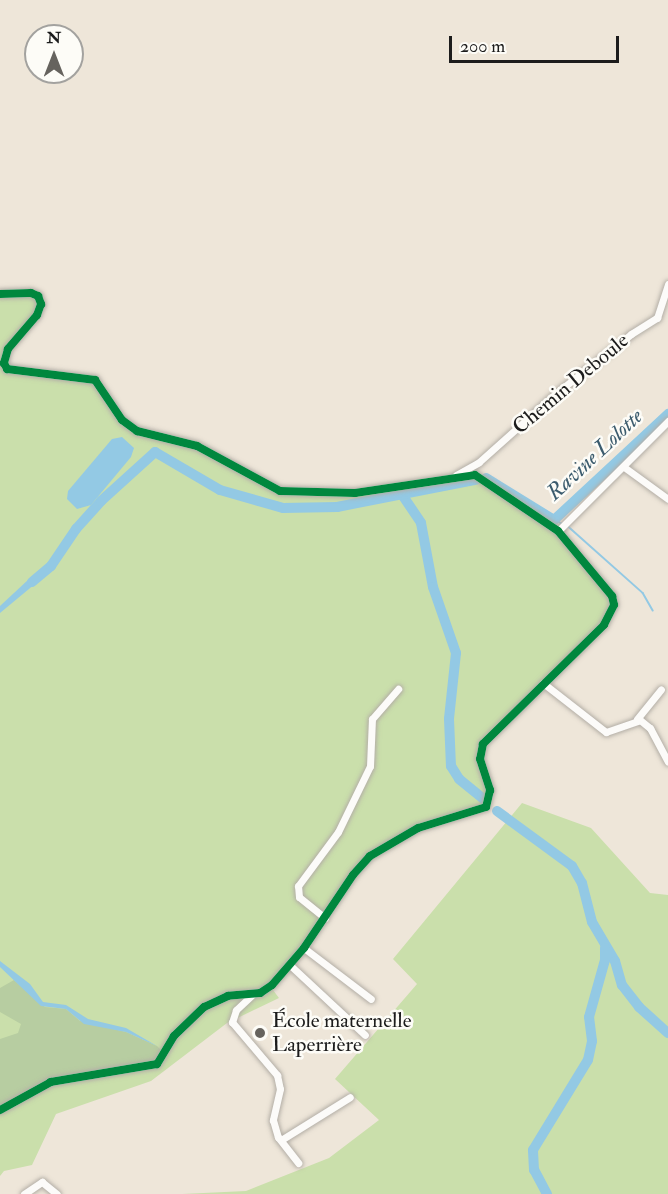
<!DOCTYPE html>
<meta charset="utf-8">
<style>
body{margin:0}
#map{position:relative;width:668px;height:1194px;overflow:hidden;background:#eee6d9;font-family:"IM FELL Double Pica",serif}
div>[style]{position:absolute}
.green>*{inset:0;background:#cadfab}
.forest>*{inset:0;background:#b7cda1}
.water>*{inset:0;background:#93c9e4}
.stream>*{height:1.5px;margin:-0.75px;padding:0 0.75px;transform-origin:0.75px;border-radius:0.75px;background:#93c9e4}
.river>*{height:10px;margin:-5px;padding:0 5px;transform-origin:5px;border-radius:5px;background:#93c9e4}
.roads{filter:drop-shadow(0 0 2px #b3aea6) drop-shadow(0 0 2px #b3aea6)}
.minor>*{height:7px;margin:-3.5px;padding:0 3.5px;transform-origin:3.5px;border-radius:3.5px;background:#fcfbf9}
.tertiary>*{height:8px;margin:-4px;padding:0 4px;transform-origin:4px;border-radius:4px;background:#fcfbf9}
.cycleway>*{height:8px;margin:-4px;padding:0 4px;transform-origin:4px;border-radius:4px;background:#00873e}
.dots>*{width:16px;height:16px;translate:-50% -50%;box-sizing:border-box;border:3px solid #fdfcf7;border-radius:50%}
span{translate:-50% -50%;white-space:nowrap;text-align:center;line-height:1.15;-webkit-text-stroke:5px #fdfcf7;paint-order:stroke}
.street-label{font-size:21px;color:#1c1c1c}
.poi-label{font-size:21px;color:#1c1c1c}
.left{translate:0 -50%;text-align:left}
.water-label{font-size:22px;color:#3c5c6e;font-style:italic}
.north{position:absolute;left:24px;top:24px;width:60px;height:60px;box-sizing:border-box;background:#fdfcf7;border:2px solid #a3a29f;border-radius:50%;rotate:0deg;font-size:16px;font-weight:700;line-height:24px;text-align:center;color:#1c1c1c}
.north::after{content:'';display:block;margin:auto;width:21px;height:27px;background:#66635e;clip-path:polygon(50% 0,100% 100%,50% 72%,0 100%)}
.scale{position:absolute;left:449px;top:36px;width:170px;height:27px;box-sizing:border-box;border:3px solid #1c1c1c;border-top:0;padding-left:8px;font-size:18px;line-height:21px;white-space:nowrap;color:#1c1c1c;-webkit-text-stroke:4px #fdfcf7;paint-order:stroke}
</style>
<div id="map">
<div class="green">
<div style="clip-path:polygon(31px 293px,41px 304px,13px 341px,7px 369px,95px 380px,122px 420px,137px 431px,197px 446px,270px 488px,333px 494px,470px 474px,558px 531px,612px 596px,612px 615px,481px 750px,489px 804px,418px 828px,370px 856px,304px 948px,270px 986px,279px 998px,227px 1023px,151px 1081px,56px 1114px,32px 1165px,4px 1171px,0 1176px,0 294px)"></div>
<div style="clip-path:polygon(522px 803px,591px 828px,650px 893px,668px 895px,668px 1194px,182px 1194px,246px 1191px,329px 1158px,379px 1120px,335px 1079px,417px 984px,393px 959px)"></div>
</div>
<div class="forest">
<div style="clip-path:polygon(14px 980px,45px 1007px,66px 1009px,80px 1021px,126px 1032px,157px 1046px,165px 1054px,157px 1064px,62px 1079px,0 1110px,0 1039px,18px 1033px,21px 1024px,0 1012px,0 988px)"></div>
</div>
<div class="water">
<div style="clip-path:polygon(122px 437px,134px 448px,131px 457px,91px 505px,77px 509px,67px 499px,68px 491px,112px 439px)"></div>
<div style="clip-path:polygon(42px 575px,41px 579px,0 613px,0 606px,29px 579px)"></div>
<div style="clip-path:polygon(0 961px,30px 984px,43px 1002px,66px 1005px,88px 1019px,126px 1028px,157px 1046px,126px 1032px,84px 1024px,66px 1009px,41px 1006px,0 967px)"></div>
</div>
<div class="stream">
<div style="left:554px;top:520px;width:8px;rotate:23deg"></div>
<div style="left:569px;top:527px;width:99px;rotate:41.7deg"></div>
<div style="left:643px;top:593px;width:20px;rotate:60deg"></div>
</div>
<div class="river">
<div style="left:486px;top:478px;width:80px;rotate:31.7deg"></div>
<div style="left:554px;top:520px;width:156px;rotate:-42.9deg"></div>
<div style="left:403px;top:496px;width:32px;rotate:56deg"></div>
<div style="left:421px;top:523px;width:65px;rotate:79.4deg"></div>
<div style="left:433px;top:587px;width:70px;rotate:70.8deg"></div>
<div style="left:456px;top:653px;width:66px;rotate:96.1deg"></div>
<div style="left:449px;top:719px;width:47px;rotate:87.6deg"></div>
<div style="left:451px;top:766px;width:15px;rotate:58deg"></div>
<div style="left:459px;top:779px;width:33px;rotate:39deg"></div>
<div style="left:32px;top:582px;width:25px;rotate:-40deg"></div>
<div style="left:51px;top:566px;width:45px;rotate:-56deg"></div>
<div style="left:76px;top:529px;width:38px;rotate:-48deg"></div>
<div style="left:101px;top:501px;width:73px;rotate:-42.2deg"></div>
<div style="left:155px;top:452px;width:75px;rotate:30.3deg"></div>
<div style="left:220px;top:490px;width:66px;rotate:15.9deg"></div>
<div style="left:283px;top:508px;width:54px;rotate:-1.1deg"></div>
<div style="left:337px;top:507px;width:141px;rotate:-11.1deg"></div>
<div style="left:497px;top:811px;width:93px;rotate:36.3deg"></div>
<div style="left:572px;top:866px;width:20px;rotate:60deg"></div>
<div style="left:582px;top:883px;width:40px;rotate:75.6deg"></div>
<div style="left:592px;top:922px;width:45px;rotate:59.5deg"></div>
<div style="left:615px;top:961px;width:25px;rotate:74deg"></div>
<div style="left:622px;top:985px;width:28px;rotate:52deg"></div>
<div style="left:639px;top:1007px;width:39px;rotate:42deg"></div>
<div style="left:547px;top:1194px;width:27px;rotate:-118deg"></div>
<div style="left:534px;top:1170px;width:20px;rotate:-93deg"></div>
<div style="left:533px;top:1150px;width:105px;rotate:-58.6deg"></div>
<div style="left:588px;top:1060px;width:19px;rotate:-78deg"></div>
<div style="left:592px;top:1041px;width:24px;rotate:-97deg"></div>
<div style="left:589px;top:1017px;width:59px;rotate:-74.3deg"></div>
<div style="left:605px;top:960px;width:12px;rotate:-90deg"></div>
</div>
<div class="roads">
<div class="minor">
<div style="left:624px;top:467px;width:54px;rotate:36deg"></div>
<div style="left:456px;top:475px;width:26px;rotate:-29deg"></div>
<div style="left:479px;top:462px;width:102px;rotate:-41.8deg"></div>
<div style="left:555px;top:394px;width:97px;rotate:-38.3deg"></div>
<div style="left:631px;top:334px;width:31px;rotate:-32deg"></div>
<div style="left:657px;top:318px;width:36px;rotate:-72deg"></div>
<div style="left:558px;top:531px;width:156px;rotate:-45deg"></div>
<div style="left:543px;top:683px;width:80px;rotate:37.9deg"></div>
<div style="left:606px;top:732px;width:36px;rotate:-19deg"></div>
<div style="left:640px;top:720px;width:13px;rotate:39deg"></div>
<div style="left:650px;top:728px;width:38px;rotate:62deg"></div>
<div style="left:637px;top:719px;width:38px;rotate:-51deg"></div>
<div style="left:325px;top:918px;width:33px;rotate:-141deg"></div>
<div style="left:299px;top:897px;width:11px;rotate:-95deg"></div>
<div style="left:298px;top:886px;width:67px;rotate:-53.5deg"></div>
<div style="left:338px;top:832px;width:73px;rotate:-64.1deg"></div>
<div style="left:370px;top:766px;width:47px;rotate:-87.6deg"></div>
<div style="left:372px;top:719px;width:40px;rotate:-49deg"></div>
<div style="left:304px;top:948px;width:84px;rotate:37.3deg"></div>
<div style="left:291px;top:966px;width:101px;rotate:43deg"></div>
<div style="left:252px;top:995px;width:22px;rotate:137deg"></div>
<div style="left:236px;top:1010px;width:13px;rotate:108deg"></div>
<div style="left:232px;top:1022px;width:70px;rotate:49.7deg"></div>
<div style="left:277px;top:1075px;width:14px;rotate:78deg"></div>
<div style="left:280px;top:1089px;width:32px;rotate:103deg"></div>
<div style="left:273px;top:1120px;width:18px;rotate:74deg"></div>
<div style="left:278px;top:1137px;width:33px;rotate:52deg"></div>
<div style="left:281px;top:1140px;width:81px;rotate:-31.9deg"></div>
<div style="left:24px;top:1194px;width:22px;rotate:-34deg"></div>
<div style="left:42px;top:1182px;width:19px;rotate:39deg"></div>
</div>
<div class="tertiary">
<div style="left:0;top:294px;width:31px;rotate:-2deg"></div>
<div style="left:31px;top:293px;width:8px;rotate:23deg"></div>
<div style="left:38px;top:296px;width:9px;rotate:69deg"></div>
<div style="left:41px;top:304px;width:12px;rotate:110deg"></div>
<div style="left:37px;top:315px;width:45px;rotate:130.5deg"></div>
<div style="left:8px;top:349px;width:15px;rotate:106deg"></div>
<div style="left:4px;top:363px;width:7px;rotate:63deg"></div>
<div style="left:7px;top:369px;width:89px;rotate:7.1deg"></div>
<div style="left:95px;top:380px;width:48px;rotate:56deg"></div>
<div style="left:122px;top:420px;width:19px;rotate:36deg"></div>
<div style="left:137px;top:431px;width:62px;rotate:14deg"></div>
<div style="left:197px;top:446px;width:94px;rotate:28.5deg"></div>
<div style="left:280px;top:491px;width:75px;rotate:1.5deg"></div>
<div style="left:355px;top:493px;width:121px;rotate:-8.5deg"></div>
<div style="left:475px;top:475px;width:100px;rotate:34deg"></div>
<div style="left:558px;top:531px;width:85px;rotate:50.3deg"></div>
<div style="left:612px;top:596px;width:9px;rotate:77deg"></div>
<div style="left:614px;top:605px;width:22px;rotate:117deg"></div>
<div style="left:604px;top:625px;width:170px;rotate:135.5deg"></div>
<div style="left:483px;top:744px;width:15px;rotate:101deg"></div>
<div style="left:480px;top:759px;width:33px;rotate:72deg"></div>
<div style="left:490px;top:790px;width:17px;rotate:103deg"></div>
<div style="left:486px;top:807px;width:71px;rotate:162.8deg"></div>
<div style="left:418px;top:828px;width:56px;rotate:149.7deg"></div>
<div style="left:370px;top:856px;width:25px;rotate:132deg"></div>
<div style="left:353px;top:875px;width:88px;rotate:123.9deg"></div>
<div style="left:304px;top:948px;width:49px;rotate:130.9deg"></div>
<div style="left:272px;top:985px;width:14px;rotate:146deg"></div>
<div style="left:260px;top:993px;width:32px;rotate:175deg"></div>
<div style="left:228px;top:996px;width:26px;rotate:155deg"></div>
<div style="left:204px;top:1007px;width:42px;rotate:136deg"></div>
<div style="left:174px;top:1036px;width:33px;rotate:121deg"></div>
<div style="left:157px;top:1064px;width:108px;rotate:170.4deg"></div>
<div style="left:51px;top:1082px;width:58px;rotate:151.2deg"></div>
</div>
</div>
<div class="cycleway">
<div style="left:0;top:294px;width:31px;rotate:-2deg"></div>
<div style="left:31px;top:293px;width:8px;rotate:23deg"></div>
<div style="left:38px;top:296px;width:9px;rotate:69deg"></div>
<div style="left:41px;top:304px;width:12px;rotate:110deg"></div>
<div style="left:37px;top:315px;width:45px;rotate:130.5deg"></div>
<div style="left:8px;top:349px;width:15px;rotate:106deg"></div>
<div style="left:4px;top:363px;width:7px;rotate:63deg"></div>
<div style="left:7px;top:369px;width:89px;rotate:7.1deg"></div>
<div style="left:95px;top:380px;width:48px;rotate:56deg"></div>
<div style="left:122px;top:420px;width:19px;rotate:36deg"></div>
<div style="left:137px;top:431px;width:62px;rotate:14deg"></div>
<div style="left:197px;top:446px;width:94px;rotate:28.5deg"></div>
<div style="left:280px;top:491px;width:75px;rotate:1.5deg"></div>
<div style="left:355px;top:493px;width:121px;rotate:-8.5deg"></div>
<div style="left:475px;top:475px;width:100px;rotate:34deg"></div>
<div style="left:558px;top:531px;width:85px;rotate:50.3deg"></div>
<div style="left:612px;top:596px;width:9px;rotate:77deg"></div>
<div style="left:614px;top:605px;width:22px;rotate:117deg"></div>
<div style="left:604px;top:625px;width:170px;rotate:135.5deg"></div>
<div style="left:483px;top:744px;width:15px;rotate:101deg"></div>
<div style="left:480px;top:759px;width:33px;rotate:72deg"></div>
<div style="left:490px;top:790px;width:17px;rotate:103deg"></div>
<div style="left:486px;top:807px;width:71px;rotate:162.8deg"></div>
<div style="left:418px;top:828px;width:56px;rotate:149.7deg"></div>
<div style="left:370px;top:856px;width:25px;rotate:132deg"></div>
<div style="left:353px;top:875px;width:88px;rotate:123.9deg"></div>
<div style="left:304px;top:948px;width:49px;rotate:130.9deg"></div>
<div style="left:272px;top:985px;width:14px;rotate:146deg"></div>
<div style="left:260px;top:993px;width:32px;rotate:175deg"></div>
<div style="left:228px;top:996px;width:26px;rotate:155deg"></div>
<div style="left:204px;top:1007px;width:42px;rotate:136deg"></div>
<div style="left:174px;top:1036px;width:33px;rotate:121deg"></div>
<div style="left:157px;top:1064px;width:108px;rotate:170.4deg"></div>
<div style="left:51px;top:1082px;width:58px;rotate:151.2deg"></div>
</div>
<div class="dots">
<div style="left:260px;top:1033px;background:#66635e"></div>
</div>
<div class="street-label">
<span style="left:571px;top:384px;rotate:-40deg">Chemin Deboule</span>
</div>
<div class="poi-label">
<span class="left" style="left:272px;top:1033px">École maternelle<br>Laperrière</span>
</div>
<div class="water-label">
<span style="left:595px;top:455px;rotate:-43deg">Ravine Lolotte</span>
</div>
<div class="north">N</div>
<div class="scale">200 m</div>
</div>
